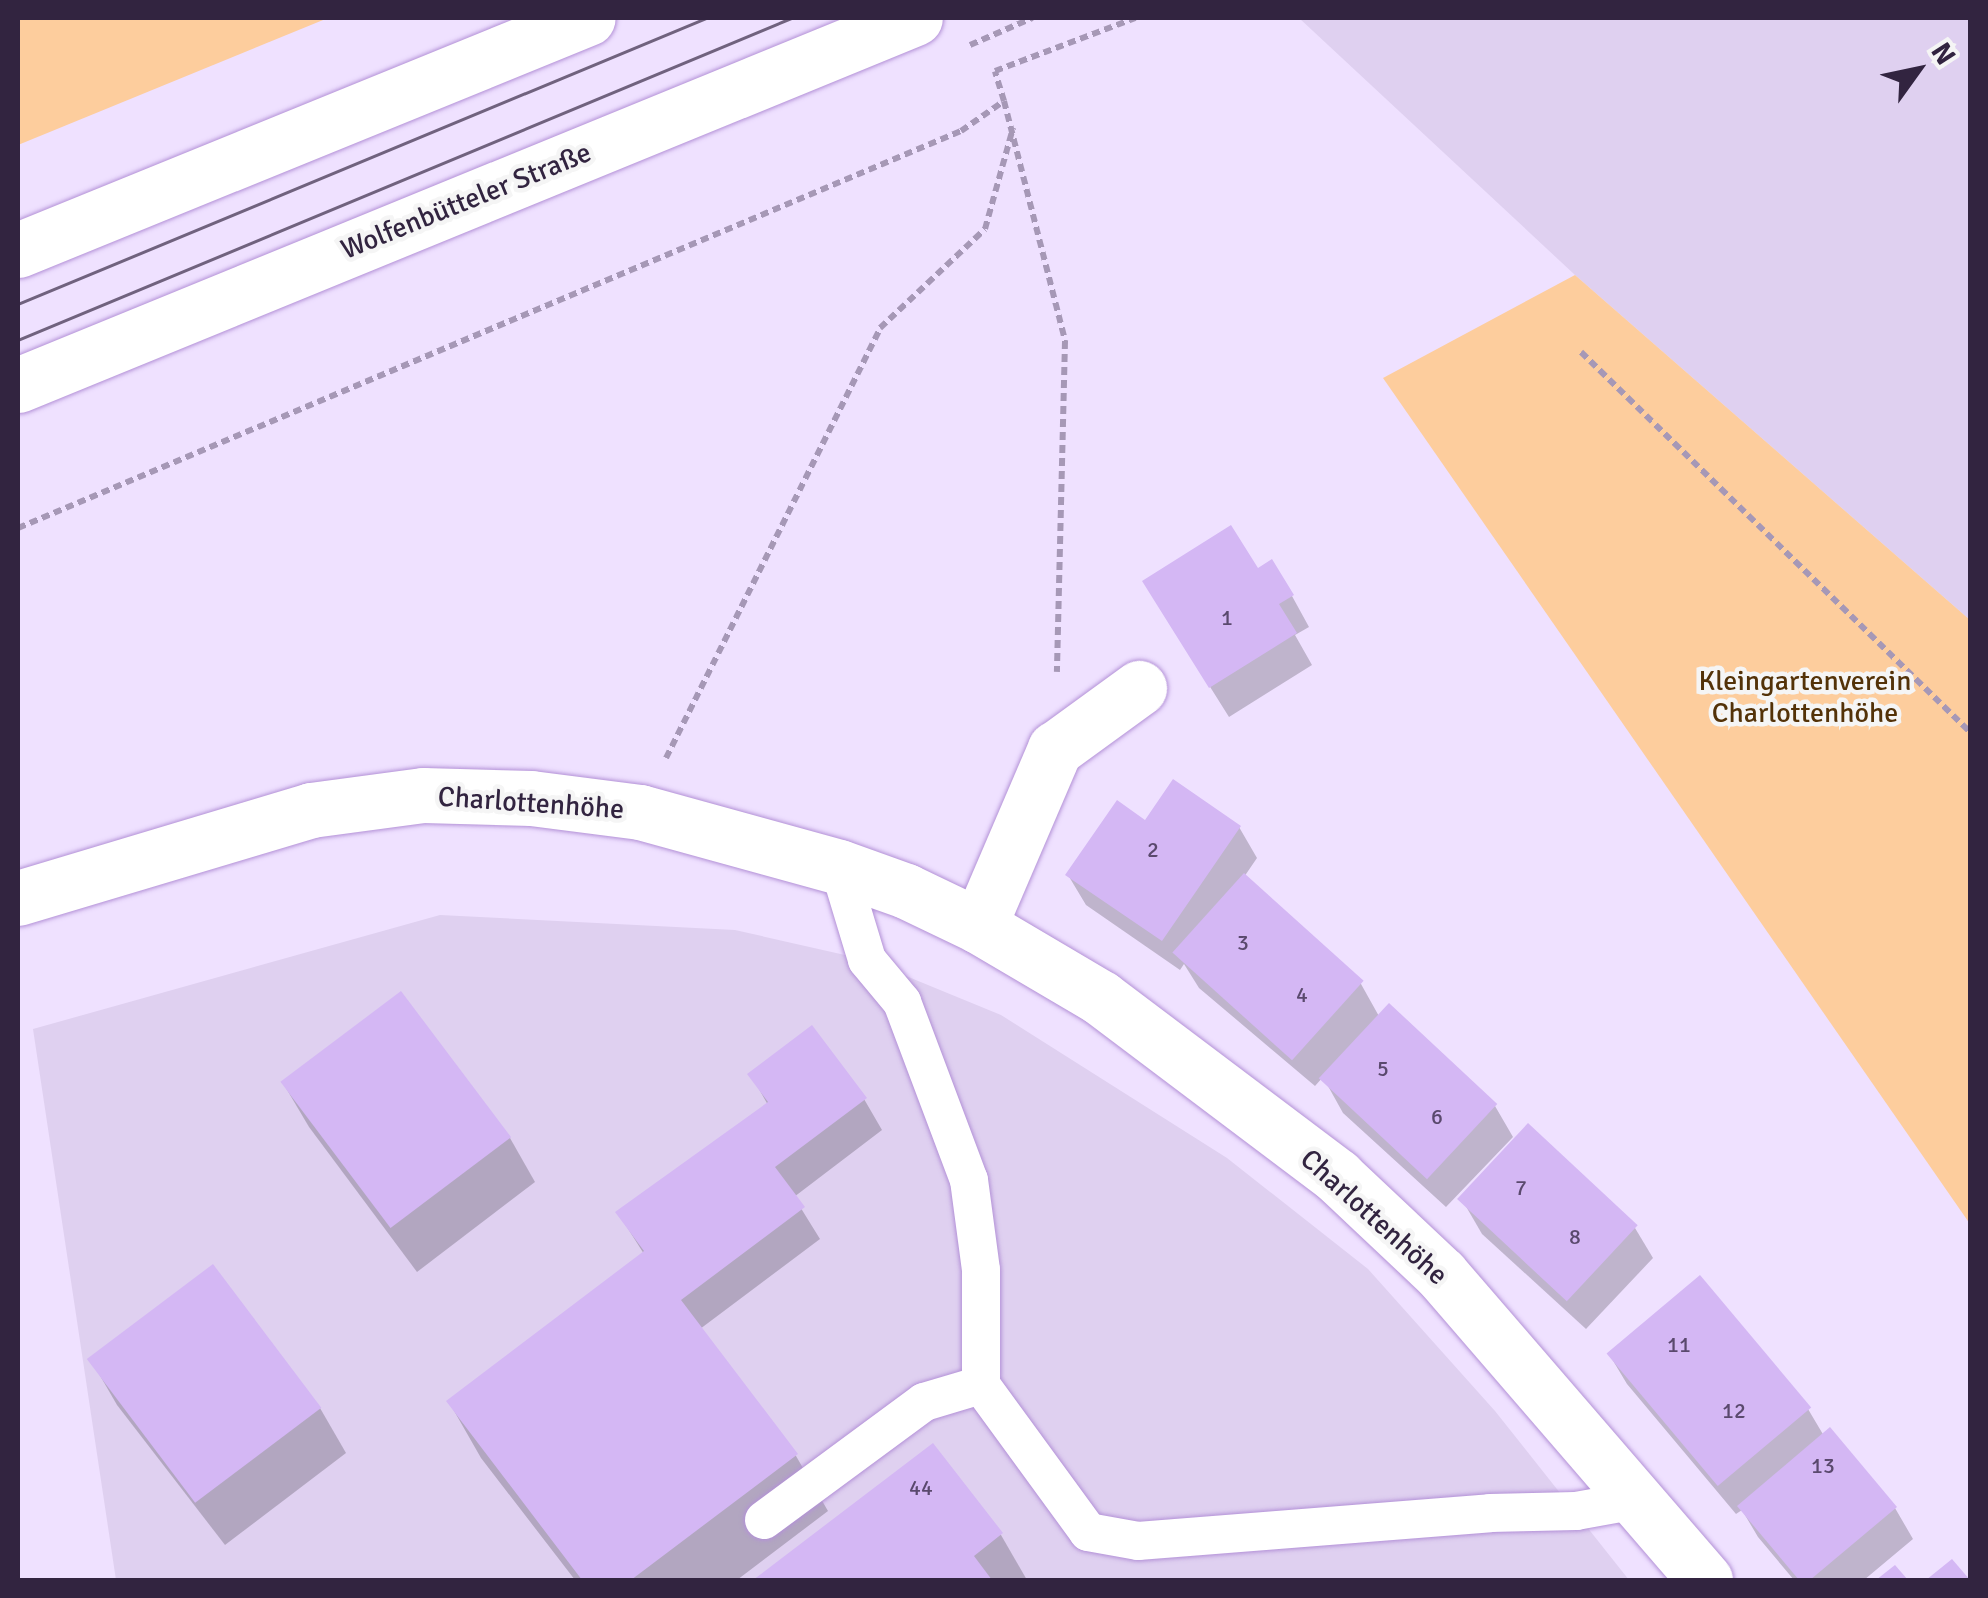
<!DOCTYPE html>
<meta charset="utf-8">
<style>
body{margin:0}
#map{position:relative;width:1988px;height:1598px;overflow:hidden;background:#efe1ff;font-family:Signika,sans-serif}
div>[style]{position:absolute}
.built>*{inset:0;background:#dfd0f0}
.green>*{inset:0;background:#fdcd9d}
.shadow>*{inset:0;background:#0003}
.building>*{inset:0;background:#d4b7f4;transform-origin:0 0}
.path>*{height:6px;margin-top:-3px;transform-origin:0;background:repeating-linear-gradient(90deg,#a698b6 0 8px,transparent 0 13px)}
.roads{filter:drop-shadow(0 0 2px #b391d7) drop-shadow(0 0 2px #b391d7)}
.lane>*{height:38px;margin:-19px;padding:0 19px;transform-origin:19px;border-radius:19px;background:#fff}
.street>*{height:55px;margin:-27.5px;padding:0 27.5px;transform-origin:27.5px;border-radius:27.5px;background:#fff}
.primary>*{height:55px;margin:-27.5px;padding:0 27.5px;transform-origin:27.5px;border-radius:27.5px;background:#fff}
.tram>*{height:2.5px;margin:-1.25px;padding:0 1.25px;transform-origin:1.25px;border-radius:1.25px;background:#70627e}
span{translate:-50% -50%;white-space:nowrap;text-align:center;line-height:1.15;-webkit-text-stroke:9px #f5f5f5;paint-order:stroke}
.number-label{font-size:22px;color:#5a496d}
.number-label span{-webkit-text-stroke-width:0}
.street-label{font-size:28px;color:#322440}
.park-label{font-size:28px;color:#533208}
.frame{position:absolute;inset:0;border:20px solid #322440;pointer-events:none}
.north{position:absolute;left:1868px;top:20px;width:100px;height:100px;-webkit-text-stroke:8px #f5f5f5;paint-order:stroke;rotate:57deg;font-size:28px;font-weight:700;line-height:40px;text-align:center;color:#322440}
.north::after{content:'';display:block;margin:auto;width:35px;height:45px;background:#322440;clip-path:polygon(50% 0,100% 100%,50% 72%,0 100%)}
</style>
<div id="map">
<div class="built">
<div style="clip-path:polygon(1299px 18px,1970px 18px,1970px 620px,1575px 275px)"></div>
<div style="clip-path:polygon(440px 915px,735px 930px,867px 960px,1001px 1015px,1227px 1158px,1368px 1269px,1495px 1411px,1629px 1580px,116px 1580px,33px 1029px)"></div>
</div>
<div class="green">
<div style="clip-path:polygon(18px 18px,328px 18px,18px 145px)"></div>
<div style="clip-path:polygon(1575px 275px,1970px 620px,1970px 1224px,1383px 378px)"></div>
</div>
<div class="shadow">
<div style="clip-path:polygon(1257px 572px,1292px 596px,1309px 627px,1295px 635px,1312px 665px,1229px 717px,1163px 612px)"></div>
<div style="clip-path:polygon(1145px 823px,1239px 827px,1257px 858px,1244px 877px,1361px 984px,1380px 1018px,1389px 1007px,1495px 1106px,1513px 1137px,1446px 1207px,1343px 1113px,1323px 1077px,1315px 1086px,1199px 988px,1184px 964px,1180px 970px,1086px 905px,1068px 875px)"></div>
<div style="clip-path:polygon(751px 1075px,864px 1099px,882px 1130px,794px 1197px,820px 1239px,700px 1329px,796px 1456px,828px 1511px,737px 1580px,575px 1580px,481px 1458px,449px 1402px,644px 1254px,618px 1213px,768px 1105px)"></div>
<div style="clip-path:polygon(283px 1083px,510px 1138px,535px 1182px,417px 1272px,309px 1127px)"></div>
<div style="clip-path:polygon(1464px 1203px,1635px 1228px,1653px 1258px,1586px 1329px,1482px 1234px)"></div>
<div style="clip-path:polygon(1609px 1354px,1808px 1409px,1824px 1436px,1895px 1508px,1913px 1539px,1864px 1580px,1794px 1580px,1758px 1537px,1742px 1510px,1736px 1514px,1627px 1384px)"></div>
<div style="clip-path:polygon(91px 1360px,320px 1408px,346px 1453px,225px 1545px,117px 1405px)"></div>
<div style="clip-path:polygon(932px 1446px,1001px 1535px,1027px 1580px,757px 1580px)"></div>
</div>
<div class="building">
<div style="clip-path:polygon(1231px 525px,1258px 568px,1272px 559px,1294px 595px,1279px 604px,1297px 633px,1209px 688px,1142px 581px)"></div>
<div style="clip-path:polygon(1173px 779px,1241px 826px,1162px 941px,1065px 875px,1117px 800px,1145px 820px)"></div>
<div style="left:1244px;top:873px;width:161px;height:107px;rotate:42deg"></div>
<div style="left:401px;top:991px;width:183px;height:151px;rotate:53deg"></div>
<div style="left:1389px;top:1003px;width:148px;height:103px;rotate:43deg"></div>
<div style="clip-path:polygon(812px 1025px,867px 1098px,775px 1167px,805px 1207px,681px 1300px,798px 1454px,631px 1580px,582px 1580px,446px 1401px,644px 1251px,615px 1212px,768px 1102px,747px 1074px)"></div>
<div style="left:1528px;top:1123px;width:150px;height:104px;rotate:43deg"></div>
<div style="left:213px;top:1264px;width:180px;height:158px;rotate:53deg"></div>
<div style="left:1700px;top:1275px;width:173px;height:122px;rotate:50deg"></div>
<div style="clip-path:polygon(1830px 1427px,1897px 1507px,1810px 1580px,1799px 1580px,1737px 1506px)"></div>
<div style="clip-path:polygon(933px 1443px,1003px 1533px,974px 1556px,992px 1580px,753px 1580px)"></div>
<div style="clip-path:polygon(1952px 1559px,1970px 1580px,1926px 1580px)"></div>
<div style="clip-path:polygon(1895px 1565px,1908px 1580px,1876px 1580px)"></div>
</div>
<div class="path">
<div style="left:970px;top:45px;width:68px;rotate:-23.5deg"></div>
<div style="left:1004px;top:101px;width:248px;rotate:75.7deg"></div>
<div style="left:1065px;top:341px;width:331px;rotate:91.4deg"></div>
<div style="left:1581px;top:352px;width:544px;rotate:44.33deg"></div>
<div style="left:18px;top:528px;width:1023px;rotate:-22.83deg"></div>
<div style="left:961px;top:131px;width:52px;rotate:-34.9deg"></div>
<div style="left:1004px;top:101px;width:31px;rotate:-107deg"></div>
<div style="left:995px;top:71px;width:150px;rotate:-20.7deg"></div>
<div style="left:666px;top:758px;width:480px;rotate:-63.5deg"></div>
<div style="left:880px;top:328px;width:144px;rotate:-43.3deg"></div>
<div style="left:985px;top:229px;width:105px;rotate:-74.5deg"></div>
</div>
<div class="roads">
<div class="lane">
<div style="left:839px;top:867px;width:97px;rotate:73.2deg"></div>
<div style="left:867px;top:960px;width:55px;rotate:50.2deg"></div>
<div style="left:902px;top:1002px;width:190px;rotate:69.4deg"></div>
<div style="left:969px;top:1180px;width:91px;rotate:82.4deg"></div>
<div style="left:981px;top:1270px;width:115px;rotate:90deg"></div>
<div style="left:981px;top:1385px;width:182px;rotate:53.9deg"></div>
<div style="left:1088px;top:1532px;width:51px;rotate:10.2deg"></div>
<div style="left:1138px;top:1541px;width:353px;rotate:-4.5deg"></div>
<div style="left:1490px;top:1513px;width:86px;rotate:-1.3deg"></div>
<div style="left:1576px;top:1511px;width:63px;rotate:-10.1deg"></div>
<div style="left:764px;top:1520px;width:199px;rotate:-36.4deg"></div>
<div style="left:924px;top:1402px;width:59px;rotate:-16.6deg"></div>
</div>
<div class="street">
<div style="left:18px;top:898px;width:306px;rotate:-16.7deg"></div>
<div style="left:311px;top:810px;width:113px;rotate:-7.6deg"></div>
<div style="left:423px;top:795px;width:108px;rotate:1.6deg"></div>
<div style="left:531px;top:798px;width:110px;rotate:7.3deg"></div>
<div style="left:640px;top:812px;width:206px;rotate:15.4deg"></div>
<div style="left:839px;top:867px;width:71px;rotate:19.7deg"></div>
<div style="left:906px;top:891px;width:81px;rotate:25.6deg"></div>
<div style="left:979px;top:926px;width:142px;rotate:30.5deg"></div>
<div style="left:1101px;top:998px;width:296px;rotate:37deg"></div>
<div style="left:1337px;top:1176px;width:143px;rotate:43.3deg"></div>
<div style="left:1441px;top:1274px;width:404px;rotate:49.2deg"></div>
<div style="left:979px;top:926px;width:193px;rotate:-66.8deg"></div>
<div style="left:1055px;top:749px;width:104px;rotate:-36deg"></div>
</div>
<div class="primary">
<div style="left:18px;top:250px;width:615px;rotate:-22.15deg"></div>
<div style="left:18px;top:385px;width:969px;rotate:-22.25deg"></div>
</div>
</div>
<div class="tram">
<div style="left:18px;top:304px;width:745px;rotate:-22.57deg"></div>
<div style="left:18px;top:340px;width:837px;rotate:-22.61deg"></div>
</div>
<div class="number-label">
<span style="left:1227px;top:618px">1</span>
<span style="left:1153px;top:850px">2</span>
<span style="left:1243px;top:943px">3</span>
<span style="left:1302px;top:995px">4</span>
<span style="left:1383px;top:1069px">5</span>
<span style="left:1437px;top:1117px">6</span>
<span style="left:1521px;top:1188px">7</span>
<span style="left:1575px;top:1237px">8</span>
<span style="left:1679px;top:1345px">11</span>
<span style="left:1734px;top:1411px">12</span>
<span style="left:1823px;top:1466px">13</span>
<span style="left:921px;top:1488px">44</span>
</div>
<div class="street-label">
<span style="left:466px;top:201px;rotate:-22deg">Wolfenbütteler Straße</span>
<span style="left:531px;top:803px;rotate:4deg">Charlottenhöhe</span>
<span style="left:1374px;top:1217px;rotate:42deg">Charlottenhöhe</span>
</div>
<div class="park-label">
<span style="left:1805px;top:697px">Kleingartenverein<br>Charlottenhöhe</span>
</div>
<div class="frame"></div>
<div class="north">N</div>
</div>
